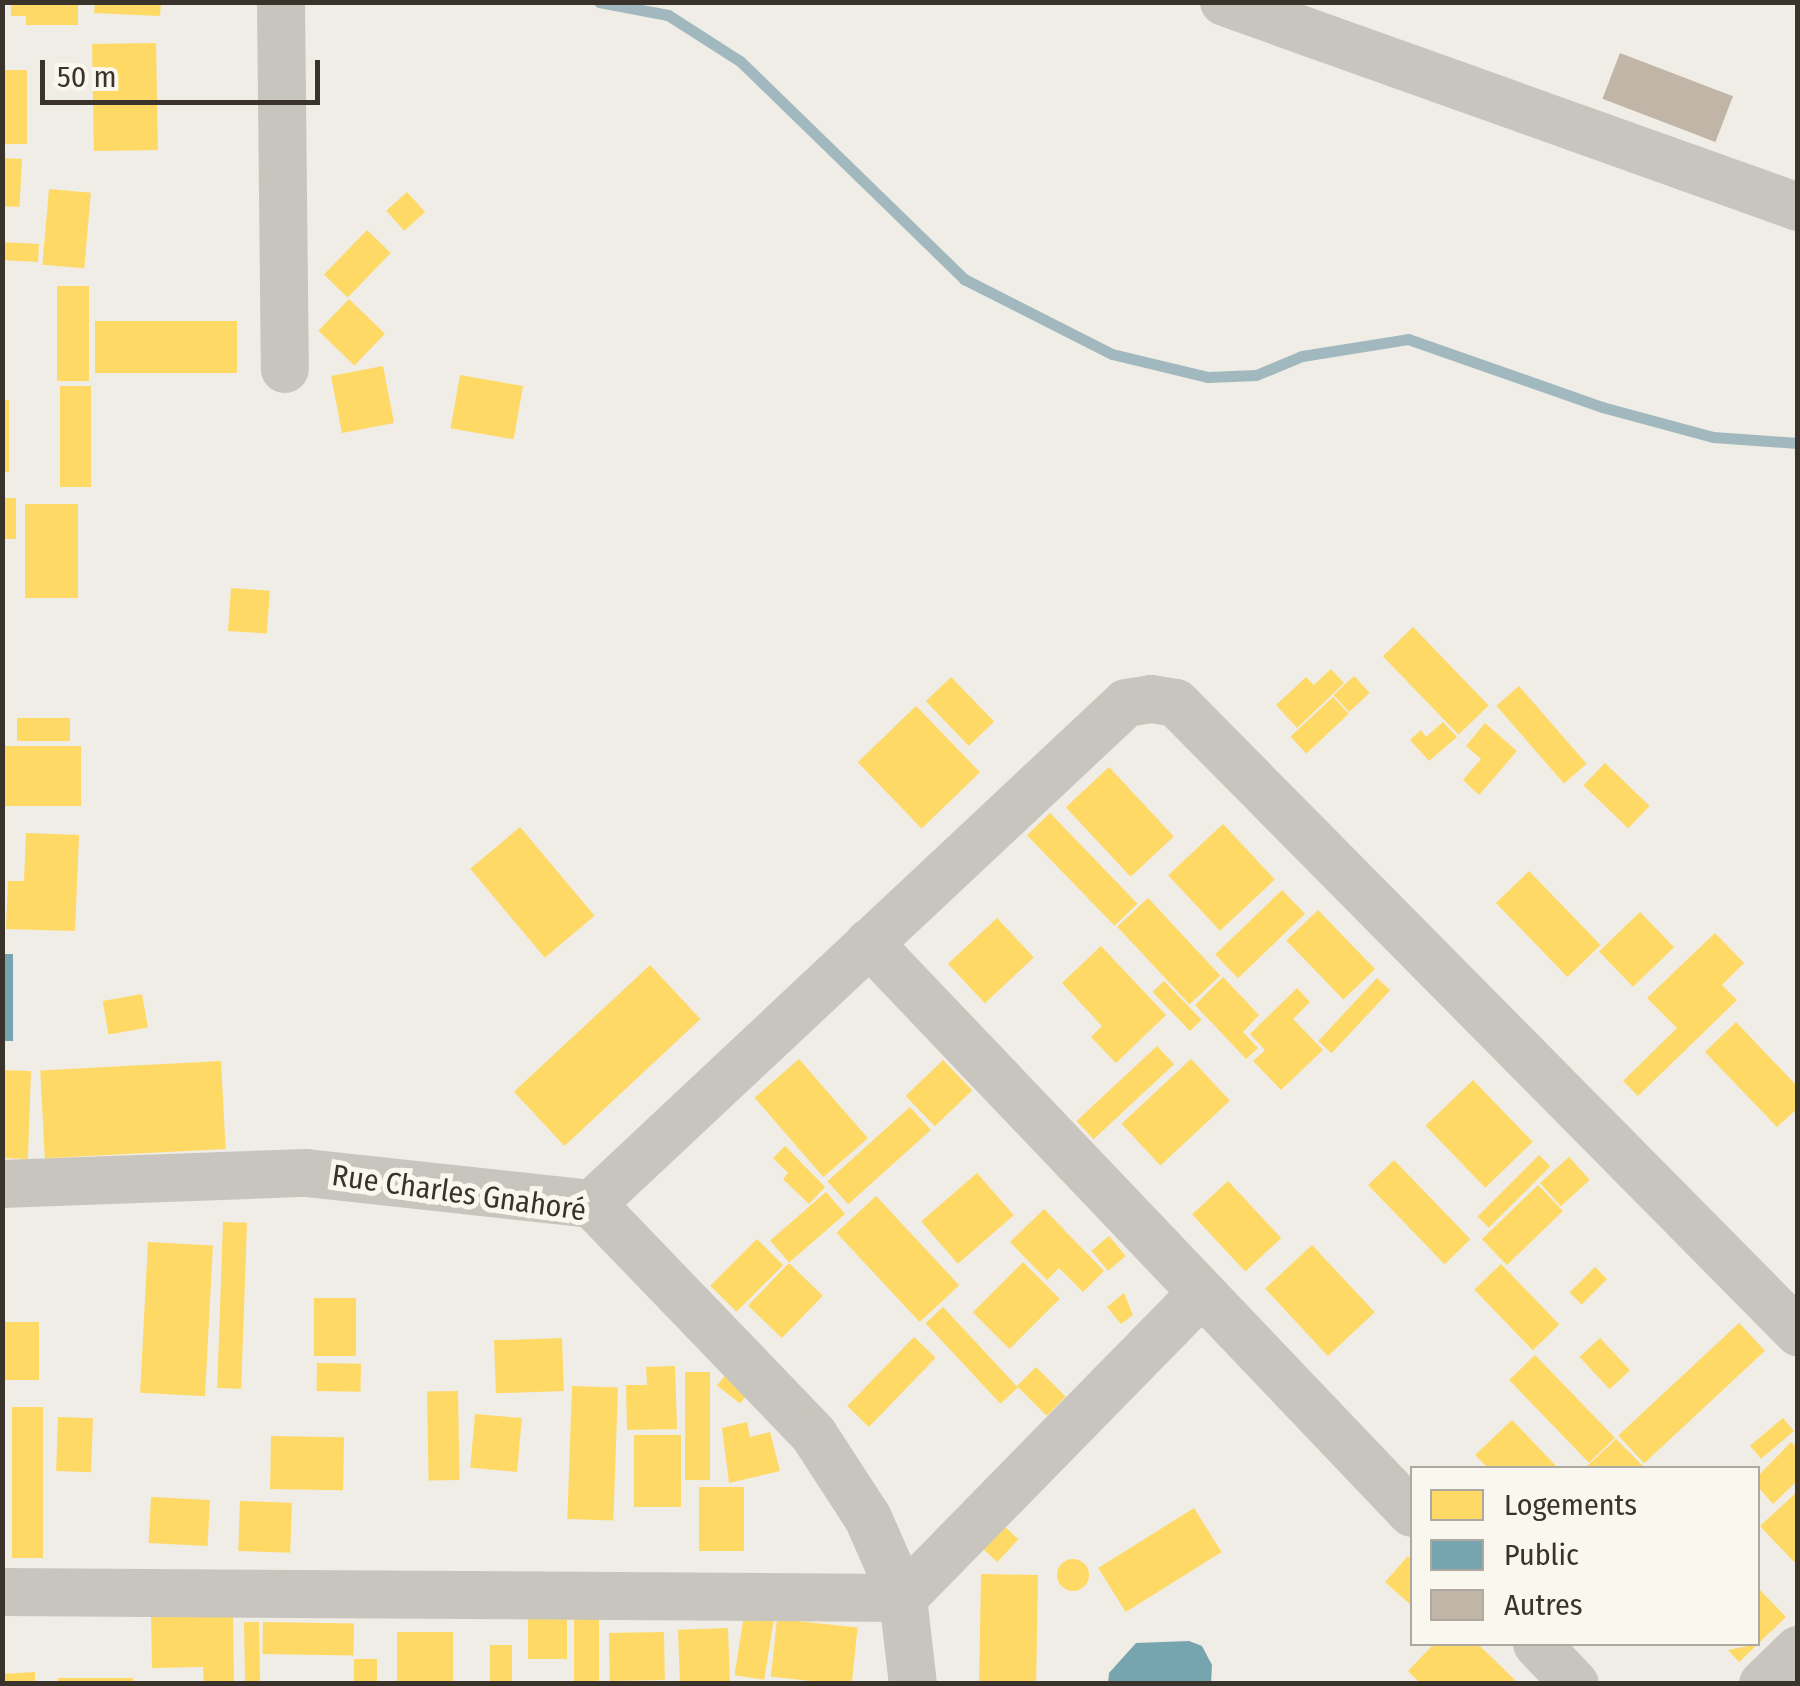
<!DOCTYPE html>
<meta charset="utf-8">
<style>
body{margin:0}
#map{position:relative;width:1800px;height:1686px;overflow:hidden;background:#efede5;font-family:"Fira Sans Condensed",sans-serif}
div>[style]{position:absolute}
.homes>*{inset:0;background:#ffd966;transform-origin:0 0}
.round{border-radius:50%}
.public>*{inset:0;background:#76a5af;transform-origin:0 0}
.stream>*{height:11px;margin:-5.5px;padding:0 5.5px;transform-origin:5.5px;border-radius:5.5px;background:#a2b8bf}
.building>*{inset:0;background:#c1b5a7;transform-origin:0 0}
.minor>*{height:48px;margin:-24px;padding:0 24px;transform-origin:24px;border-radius:24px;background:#c8c5be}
span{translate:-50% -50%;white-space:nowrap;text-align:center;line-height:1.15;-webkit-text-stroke:10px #faf7ee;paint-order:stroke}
.street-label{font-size:30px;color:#39332b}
.frame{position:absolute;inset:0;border:5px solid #39332b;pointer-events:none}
.legend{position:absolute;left:1410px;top:1466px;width:350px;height:180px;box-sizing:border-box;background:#faf7ee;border:2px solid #ada9a0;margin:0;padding:12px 18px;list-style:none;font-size:30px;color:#39332b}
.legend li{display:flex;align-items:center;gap:20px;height:50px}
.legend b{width:50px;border:2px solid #ada9a0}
.scale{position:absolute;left:40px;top:60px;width:280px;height:45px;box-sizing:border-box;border:5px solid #39332b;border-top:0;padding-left:12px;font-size:30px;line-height:35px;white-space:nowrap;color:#39332b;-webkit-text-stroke:8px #faf7ee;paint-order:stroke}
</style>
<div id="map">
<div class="homes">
<div style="clip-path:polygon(11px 2px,78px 2px,78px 25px,26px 25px,26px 16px,11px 16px)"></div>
<div style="clip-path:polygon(95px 2px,161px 2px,160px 16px,94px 13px)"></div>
<div style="left:156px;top:43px;width:107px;height:64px;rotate:89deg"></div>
<div style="left:2px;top:70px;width:25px;height:74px"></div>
<div style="left:2px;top:158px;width:20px;height:48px;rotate:3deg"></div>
<div style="left:49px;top:189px;width:42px;height:76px;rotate:5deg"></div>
<div style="left:407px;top:192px;width:27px;height:28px;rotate:48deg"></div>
<div style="left:367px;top:230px;width:33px;height:62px;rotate:44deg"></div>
<div style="left:2px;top:242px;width:37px;height:18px;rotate:3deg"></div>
<div style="left:57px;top:286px;width:32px;height:95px"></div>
<div style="left:349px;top:299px;width:50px;height:44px;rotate:44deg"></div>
<div style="left:95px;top:321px;width:142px;height:52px"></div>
<div style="left:383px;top:366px;width:58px;height:53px;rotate:79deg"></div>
<div style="left:460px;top:375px;width:64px;height:54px;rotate:10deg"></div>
<div style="left:60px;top:386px;width:31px;height:101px"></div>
<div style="left:2px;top:400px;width:7px;height:72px"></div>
<div style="left:2px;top:498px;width:14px;height:41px"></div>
<div style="left:25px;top:504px;width:53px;height:94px"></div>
<div style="left:231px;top:588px;width:39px;height:43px;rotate:4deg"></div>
<div style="left:1413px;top:627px;width:109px;height:42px;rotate:46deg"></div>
<div style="clip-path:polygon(1331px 669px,1344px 683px,1297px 728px,1276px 705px,1306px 677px,1314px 685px)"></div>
<div style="left:1354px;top:676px;width:23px;height:28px;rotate:47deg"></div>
<div style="left:951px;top:677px;width:62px;height:35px;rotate:46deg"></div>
<div style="left:1519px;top:686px;width:103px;height:30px;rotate:49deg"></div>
<div style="left:1333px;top:697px;width:23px;height:58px;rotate:47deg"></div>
<div style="left:916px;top:706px;width:92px;height:81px;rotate:46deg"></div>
<div style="left:17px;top:718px;width:53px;height:23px"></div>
<div style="clip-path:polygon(1443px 722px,1457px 737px,1429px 761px,1410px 740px,1421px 730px,1426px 737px)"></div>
<div style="clip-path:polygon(1485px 723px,1517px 751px,1479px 795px,1463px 780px,1481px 759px,1466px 746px)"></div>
<div style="left:2px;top:746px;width:79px;height:60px"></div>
<div style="left:1605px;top:763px;width:62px;height:31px;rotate:44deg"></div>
<div style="left:1109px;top:767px;width:95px;height:59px;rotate:47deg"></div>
<div style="left:1050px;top:813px;width:126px;height:32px;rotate:46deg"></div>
<div style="left:1223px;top:824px;width:76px;height:75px;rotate:47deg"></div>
<div style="left:520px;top:827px;width:116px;height:65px;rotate:50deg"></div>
<div style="clip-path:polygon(26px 833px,79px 835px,75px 931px,6px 929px,8px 881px,24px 881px)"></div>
<div style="left:1529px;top:871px;width:103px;height:46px;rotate:46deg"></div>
<div style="left:1282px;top:890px;width:33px;height:93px;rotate:46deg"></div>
<div style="left:1148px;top:898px;width:106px;height:42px;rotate:47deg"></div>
<div style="left:1318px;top:910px;width:82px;height:44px;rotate:46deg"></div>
<div style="left:1640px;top:912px;width:49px;height:57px;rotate:46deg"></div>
<div style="left:997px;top:918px;width:54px;height:67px;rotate:47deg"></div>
<div style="clip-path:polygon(1715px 933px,1744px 963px,1722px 985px,1737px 1000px,1638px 1096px,1623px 1081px,1677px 1028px,1647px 998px)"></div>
<div style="clip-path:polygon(1101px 946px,1166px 1015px,1116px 1063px,1091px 1037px,1102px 1026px,1062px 983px)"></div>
<div style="left:650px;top:965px;width:74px;height:186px;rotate:47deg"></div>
<div style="clip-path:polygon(1223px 977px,1259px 1015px,1243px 1032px,1258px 1048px,1246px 1059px,1195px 1005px)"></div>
<div style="left:1377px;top:978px;width:18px;height:86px;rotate:43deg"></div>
<div style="left:1164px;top:981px;width:54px;height:16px;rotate:46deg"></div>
<div style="clip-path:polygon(1297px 988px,1310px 1002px,1293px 1019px,1323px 1050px,1281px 1090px,1253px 1061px,1265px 1050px,1250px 1034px)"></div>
<div style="left:142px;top:994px;width:34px;height:40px;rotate:80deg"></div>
<div style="clip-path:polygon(1736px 1022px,1798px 1087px,1798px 1108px,1777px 1127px,1705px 1052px)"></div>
<div style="left:1157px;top:1046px;width:25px;height:110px;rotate:47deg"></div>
<div style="left:799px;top:1059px;width:105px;height:59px;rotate:49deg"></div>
<div style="left:1191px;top:1059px;width:57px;height:95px;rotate:47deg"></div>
<div style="left:943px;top:1060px;width:42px;height:52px;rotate:46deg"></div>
<div style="left:221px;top:1061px;width:88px;height:181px;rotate:87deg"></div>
<div style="left:2px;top:1070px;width:29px;height:88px;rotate:2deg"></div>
<div style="left:1473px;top:1080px;width:86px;height:66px;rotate:46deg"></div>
<div style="left:910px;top:1107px;width:31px;height:111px;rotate:48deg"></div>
<div style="clip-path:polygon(785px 1146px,825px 1187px,809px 1204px,783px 1179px,788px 1173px,773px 1158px)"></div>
<div style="left:1539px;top:1155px;width:16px;height:87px;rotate:45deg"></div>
<div style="left:1569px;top:1157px;width:31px;height:39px;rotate:48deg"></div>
<div style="left:1394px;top:1160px;width:110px;height:36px;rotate:46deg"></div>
<div style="left:977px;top:1173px;width:56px;height:74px;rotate:49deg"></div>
<div style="left:1228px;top:1181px;width:78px;height:49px;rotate:47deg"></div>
<div style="left:1538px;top:1185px;width:36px;height:78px;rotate:46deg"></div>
<div style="left:826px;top:1192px;width:29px;height:74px;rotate:49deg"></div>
<div style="left:876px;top:1196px;width:122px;height:54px;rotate:47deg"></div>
<div style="clip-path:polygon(1044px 1209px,1104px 1271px,1083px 1292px,1059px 1268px,1047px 1280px,1010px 1242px)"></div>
<div style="left:223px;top:1222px;width:24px;height:166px;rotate:2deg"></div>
<div style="left:1109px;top:1236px;width:26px;height:23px;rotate:50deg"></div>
<div style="left:757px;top:1239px;width:37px;height:66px;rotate:45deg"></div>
<div style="left:148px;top:1242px;width:65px;height:151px;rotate:3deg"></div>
<div style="left:1312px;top:1245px;width:92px;height:64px;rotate:47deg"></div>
<div style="left:1023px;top:1262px;width:52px;height:71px;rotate:45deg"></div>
<div style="left:789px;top:1263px;width:47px;height:59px;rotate:44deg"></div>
<div style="left:1501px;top:1264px;width:84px;height:37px;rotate:46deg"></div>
<div style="left:1595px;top:1267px;width:17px;height:36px;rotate:45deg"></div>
<div style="clip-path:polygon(1124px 1293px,1133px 1315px,1121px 1324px,1107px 1307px)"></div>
<div style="left:314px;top:1298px;width:42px;height:58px"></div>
<div style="left:943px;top:1307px;width:110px;height:24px;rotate:47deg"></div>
<div style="left:2px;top:1322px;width:37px;height:58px"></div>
<div style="left:1739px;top:1323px;width:38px;height:165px;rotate:47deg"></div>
<div style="left:914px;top:1337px;width:30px;height:96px;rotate:44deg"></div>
<div style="left:562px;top:1338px;width:53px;height:68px;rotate:88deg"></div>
<div style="left:1600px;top:1338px;width:44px;height:28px;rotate:47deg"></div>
<div style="left:1535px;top:1355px;width:115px;height:36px;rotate:46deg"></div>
<div style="left:317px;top:1363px;width:44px;height:28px;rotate:1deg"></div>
<div style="clip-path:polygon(675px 1366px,677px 1429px,627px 1430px,626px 1385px,647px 1385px,646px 1367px)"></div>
<div style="left:1036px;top:1367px;width:42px;height:27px;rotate:45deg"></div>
<div style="left:730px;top:1369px;width:29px;height:21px;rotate:38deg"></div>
<div style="left:685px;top:1372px;width:25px;height:108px"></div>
<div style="left:572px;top:1386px;width:46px;height:133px;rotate:2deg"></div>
<div style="left:458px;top:1391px;width:89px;height:31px;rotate:89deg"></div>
<div style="left:12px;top:1407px;width:31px;height:151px"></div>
<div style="left:475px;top:1414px;width:47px;height:54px;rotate:5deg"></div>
<div style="left:58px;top:1417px;width:35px;height:54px;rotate:2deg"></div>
<div style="left:1783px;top:1418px;width:17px;height:43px;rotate:50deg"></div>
<div style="clip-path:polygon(1512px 1420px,1558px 1468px,1488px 1468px,1475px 1455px)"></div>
<div style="clip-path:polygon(747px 1422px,750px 1437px,770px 1432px,780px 1471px,729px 1483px,722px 1428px)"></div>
<div style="left:634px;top:1435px;width:47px;height:72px"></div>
<div style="left:271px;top:1436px;width:73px;height:53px;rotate:1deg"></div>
<div style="clip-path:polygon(1616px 1439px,1645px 1468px,1585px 1468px)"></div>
<div style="clip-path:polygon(1791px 1442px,1798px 1449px,1798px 1480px,1773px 1504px,1758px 1487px,1758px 1476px)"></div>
<div style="left:699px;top:1487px;width:45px;height:64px"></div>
<div style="clip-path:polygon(1798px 1491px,1798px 1559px,1794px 1562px,1760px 1526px)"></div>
<div style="left:151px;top:1497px;width:59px;height:46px;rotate:3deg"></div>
<div style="left:240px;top:1501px;width:52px;height:50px;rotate:2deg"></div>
<div style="left:1194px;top:1508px;width:52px;height:113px;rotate:58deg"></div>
<div style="left:1003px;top:1525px;width:21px;height:31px;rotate:43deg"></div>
<div style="clip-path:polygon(1408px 1556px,1412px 1561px,1412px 1606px,1385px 1582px)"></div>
<div class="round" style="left:1057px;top:1559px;width:32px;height:32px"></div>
<div style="left:981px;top:1574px;width:57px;height:110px;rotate:1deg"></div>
<div style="clip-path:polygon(1758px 1588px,1786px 1617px,1739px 1662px,1728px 1650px,1758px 1644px)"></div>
<div style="left:745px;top:1609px;width:30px;height:67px;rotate:9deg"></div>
<div style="clip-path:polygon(233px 1612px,234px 1684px,204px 1684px,203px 1667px,152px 1668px,151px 1613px)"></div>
<div style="left:528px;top:1614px;width:39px;height:45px"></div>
<div style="left:574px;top:1614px;width:25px;height:70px"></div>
<div style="left:777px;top:1619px;width:81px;height:58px;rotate:6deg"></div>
<div style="left:259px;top:1622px;width:62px;height:15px;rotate:89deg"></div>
<div style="left:263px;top:1622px;width:91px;height:32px;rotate:1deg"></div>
<div style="left:728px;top:1628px;width:53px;height:50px;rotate:88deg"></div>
<div style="left:397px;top:1632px;width:56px;height:52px"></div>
<div style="left:664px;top:1632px;width:48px;height:55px;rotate:89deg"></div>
<div style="clip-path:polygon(1434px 1644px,1478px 1644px,1519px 1684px,1421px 1684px,1408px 1671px)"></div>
<div style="left:490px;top:1645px;width:22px;height:39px"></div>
<div style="left:377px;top:1659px;width:25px;height:23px;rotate:90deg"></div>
<div style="clip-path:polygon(35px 1672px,35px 1684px,2px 1684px,2px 1674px)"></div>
<div style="left:58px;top:1678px;width:75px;height:6px"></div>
</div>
<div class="public">
<div style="left:2px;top:954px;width:11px;height:87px"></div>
<div style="clip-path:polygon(1189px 1641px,1202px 1646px,1212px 1665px,1211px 1684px,1108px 1684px,1109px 1673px,1136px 1643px)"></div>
</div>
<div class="stream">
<div style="left:599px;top:2px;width:70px;rotate:10.7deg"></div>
<div style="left:668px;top:15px;width:85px;rotate:32.6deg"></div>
<div style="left:740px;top:61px;width:313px;rotate:44.2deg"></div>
<div style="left:964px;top:279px;width:166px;rotate:26.9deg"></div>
<div style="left:1112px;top:354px;width:99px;rotate:13.5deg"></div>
<div style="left:1208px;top:377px;width:48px;rotate:-2.4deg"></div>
<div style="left:1256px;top:375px;width:50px;rotate:-22.4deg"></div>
<div style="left:1302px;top:356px;width:107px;rotate:-9.1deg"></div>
<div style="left:1408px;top:339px;width:206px;rotate:19.3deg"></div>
<div style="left:1602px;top:407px;width:115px;rotate:15.1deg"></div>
<div style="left:1713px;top:437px;width:85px;rotate:4deg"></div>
</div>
<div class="building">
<div style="left:1620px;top:53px;width:121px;height:49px;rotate:21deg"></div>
</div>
<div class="minor">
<div style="left:281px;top:2px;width:367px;rotate:89.4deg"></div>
<div style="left:1224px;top:2px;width:610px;rotate:19.65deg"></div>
<div style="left:869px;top:943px;width:787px;rotate:46.39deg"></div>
<div style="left:2px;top:1184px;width:304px;rotate:-2.1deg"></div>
<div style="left:306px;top:1173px;width:288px;rotate:6.2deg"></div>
<div style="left:592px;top:1204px;width:320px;rotate:46.1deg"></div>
<div style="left:814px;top:1435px;width:99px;rotate:57deg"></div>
<div style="left:868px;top:1518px;width:87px;rotate:66.4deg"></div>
<div style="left:903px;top:1598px;width:87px;rotate:83.4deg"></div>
<div style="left:592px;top:1204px;width:732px;rotate:-43.17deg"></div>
<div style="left:1126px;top:703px;width:25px;rotate:-9deg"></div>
<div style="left:1151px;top:699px;width:25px;rotate:9deg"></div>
<div style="left:1176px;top:703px;width:885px;rotate:45.32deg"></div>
<div style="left:2px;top:1592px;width:901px;rotate:0.38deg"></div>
<div style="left:903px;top:1598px;width:427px;rotate:-45.6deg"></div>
<div style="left:1537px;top:1644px;width:55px;rotate:46.5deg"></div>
<div style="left:1763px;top:1684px;width:49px;rotate:-44.2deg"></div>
</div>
<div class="street-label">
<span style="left:459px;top:1193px;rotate:8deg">Rue Charles Gnahoré</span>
</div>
<div class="frame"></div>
<ul class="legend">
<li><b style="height:28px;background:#ffd966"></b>Logements</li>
<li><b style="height:28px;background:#76a5af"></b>Public</li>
<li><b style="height:28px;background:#c1b5a7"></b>Autres</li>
</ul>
<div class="scale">50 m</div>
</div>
